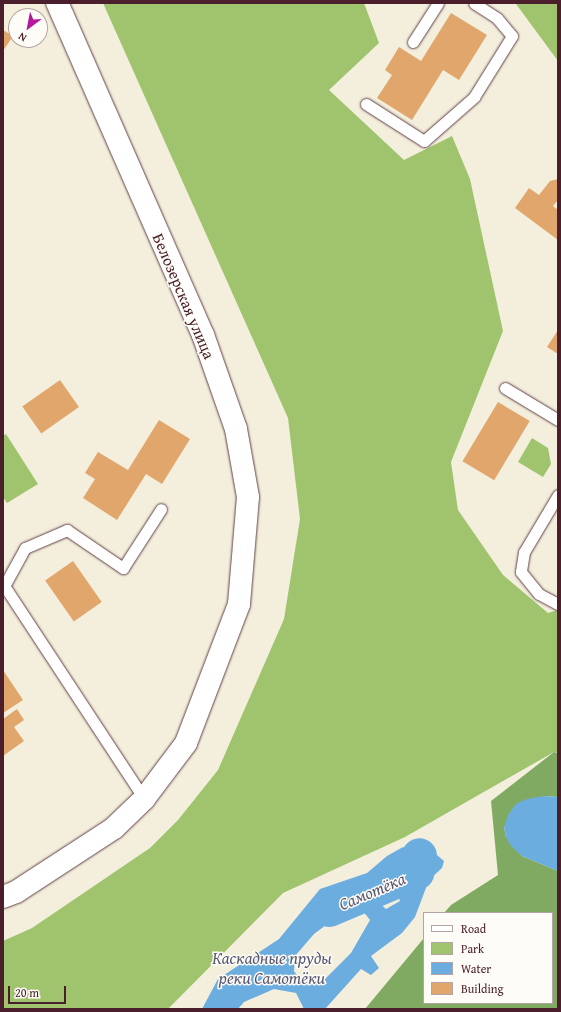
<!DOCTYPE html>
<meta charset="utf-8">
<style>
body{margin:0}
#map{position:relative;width:561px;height:1012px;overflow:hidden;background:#f3efdc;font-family:"Gentium Book Plus",serif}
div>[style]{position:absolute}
.green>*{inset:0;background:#a0c46e}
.forest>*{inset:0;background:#80aa61}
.water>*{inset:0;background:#6cade0}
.river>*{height:35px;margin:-17.5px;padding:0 17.5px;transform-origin:17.5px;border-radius:17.5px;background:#6cade0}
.building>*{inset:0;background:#e0a66b;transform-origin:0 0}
.roads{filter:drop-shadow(0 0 1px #633e46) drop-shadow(0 0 1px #633e46)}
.service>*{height:11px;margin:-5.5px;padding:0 5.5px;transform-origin:5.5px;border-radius:5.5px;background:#fff}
.tertiary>*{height:22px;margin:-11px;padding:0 11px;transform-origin:11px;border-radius:11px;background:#fff}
span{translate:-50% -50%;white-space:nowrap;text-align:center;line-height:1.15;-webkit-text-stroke:3px #fdfcf7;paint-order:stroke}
.street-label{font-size:16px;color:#4a1f2b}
.water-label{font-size:17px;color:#585873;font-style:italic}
.frame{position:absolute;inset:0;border:4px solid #4a1f2b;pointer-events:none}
.legend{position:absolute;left:423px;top:912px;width:130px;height:92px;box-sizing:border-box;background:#fdfcf7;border:1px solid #b5a4a5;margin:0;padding:5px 7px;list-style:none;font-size:12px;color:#4a1f2b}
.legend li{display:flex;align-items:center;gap:8px;height:20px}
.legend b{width:20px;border:1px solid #b5a4a5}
.north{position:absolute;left:8px;top:8px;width:40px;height:40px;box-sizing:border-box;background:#fdfcf7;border:1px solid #b5a4a5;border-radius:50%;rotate:212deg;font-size:11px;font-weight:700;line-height:16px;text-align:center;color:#4a1f2b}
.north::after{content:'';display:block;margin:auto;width:14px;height:18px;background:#b5179e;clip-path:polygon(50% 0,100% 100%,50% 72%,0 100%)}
.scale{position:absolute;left:8px;top:986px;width:58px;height:18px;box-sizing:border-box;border:2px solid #4a1f2b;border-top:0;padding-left:5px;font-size:12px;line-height:14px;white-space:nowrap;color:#4a1f2b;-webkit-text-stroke:3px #fdfcf7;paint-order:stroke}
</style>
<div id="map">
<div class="green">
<div style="clip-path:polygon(103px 3px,364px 3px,379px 43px,329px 90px,404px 160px,452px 136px,470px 179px,503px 331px,451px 462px,458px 510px,503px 575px,548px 613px,558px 610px,558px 752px,554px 752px,405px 837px,283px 893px,168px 1009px,3px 1009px,3px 941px,32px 928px,150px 848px,178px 820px,218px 770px,284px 619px,300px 519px,288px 418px)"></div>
<div style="clip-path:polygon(516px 3px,558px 3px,558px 61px,516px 4px)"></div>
<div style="clip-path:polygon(6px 434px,38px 484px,7px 503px,3px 497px,3px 436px)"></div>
<div style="clip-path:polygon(532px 438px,548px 448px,551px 464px,543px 477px,518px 462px)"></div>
</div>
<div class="forest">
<div style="clip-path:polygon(554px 752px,558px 753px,558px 797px,544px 796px,504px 827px,506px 837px,522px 856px,558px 871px,558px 1009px,365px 1009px,424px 938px,424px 1003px,552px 1003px,552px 913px,444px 913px,451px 905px,498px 875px,491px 801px)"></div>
</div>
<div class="water">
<div style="clip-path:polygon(544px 796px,558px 797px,558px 871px,522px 856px,511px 846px,506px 837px,504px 827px,508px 815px,516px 804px,527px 799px)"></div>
<div style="clip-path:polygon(evenodd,403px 847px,419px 855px,428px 853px,437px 855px,444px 861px,442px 868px,429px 880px,415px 917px,402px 933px,371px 956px,379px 968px,371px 975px,361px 969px,325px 1009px,304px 1009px,296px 993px,274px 989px,244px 1002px,238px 1009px,202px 1009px,218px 979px,279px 939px,320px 889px,367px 873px,387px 856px,403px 847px,385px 881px,395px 888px,400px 901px,386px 909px,375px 899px,374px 887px,385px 881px,403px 847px,359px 906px,370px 920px,351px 953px,320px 984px,303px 984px,294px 971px,295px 956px,314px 934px,338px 916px,359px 906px)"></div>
</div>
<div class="river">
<div style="left:329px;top:909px;width:95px;rotate:-23deg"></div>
<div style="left:416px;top:872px;width:17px;rotate:-80deg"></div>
</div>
<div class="building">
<div style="clip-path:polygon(451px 13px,487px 35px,459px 80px,443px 70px,412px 120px,377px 98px,392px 75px,385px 70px,399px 47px,421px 61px)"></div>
<div style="clip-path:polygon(3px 30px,13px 36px,3px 51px)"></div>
<div style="clip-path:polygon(558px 179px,558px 200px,553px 206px,558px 210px,558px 240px,515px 208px,529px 188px,539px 195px,550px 181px)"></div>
<div style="clip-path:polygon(558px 330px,558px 354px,547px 347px)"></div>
<div style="left:60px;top:380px;width:33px;height:46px;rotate:55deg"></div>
<div style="left:498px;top:402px;width:37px;height:69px;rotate:31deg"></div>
<div style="clip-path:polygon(159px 420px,190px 439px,162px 484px,146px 474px,117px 520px,83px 498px,95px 479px,85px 473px,98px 452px,128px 470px)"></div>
<div style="left:73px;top:561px;width:50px;height:34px;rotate:55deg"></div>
<div style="clip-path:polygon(3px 670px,23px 700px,3px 713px)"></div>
<div style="clip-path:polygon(17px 709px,24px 720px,14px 727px,24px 741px,3px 756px,3px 719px)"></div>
</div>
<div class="roads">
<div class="service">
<div style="left:413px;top:42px;width:46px;rotate:-57.3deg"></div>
<div style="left:366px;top:104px;width:69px;rotate:32.5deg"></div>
<div style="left:424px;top:141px;width:67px;rotate:-41.3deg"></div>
<div style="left:474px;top:97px;width:72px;rotate:-58.1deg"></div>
<div style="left:512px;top:36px;width:23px;rotate:-130deg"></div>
<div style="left:497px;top:18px;width:27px;rotate:-147deg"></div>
<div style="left:505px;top:388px;width:62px;rotate:31.1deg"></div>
<div style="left:558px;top:495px;width:66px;rotate:120.8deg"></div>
<div style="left:524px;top:552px;width:20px;rotate:99deg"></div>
<div style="left:521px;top:572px;width:28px;rotate:51deg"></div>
<div style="left:539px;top:594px;width:21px;rotate:28deg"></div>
<div style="left:3px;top:584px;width:257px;rotate:56.7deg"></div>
<div style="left:3px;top:588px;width:46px;rotate:-61.2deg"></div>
<div style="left:25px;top:548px;width:46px;rotate:-23.2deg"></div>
<div style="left:67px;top:530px;width:68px;rotate:34.2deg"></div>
<div style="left:123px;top:568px;width:70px;rotate:-57.2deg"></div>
</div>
<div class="tertiary">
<div style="left:3px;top:897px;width:14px;rotate:-21deg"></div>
<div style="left:16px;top:892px;width:117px;rotate:-33.1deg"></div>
<div style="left:114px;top:828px;width:42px;rotate:-44deg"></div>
<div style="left:144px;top:799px;width:70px;rotate:-53.1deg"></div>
<div style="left:186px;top:743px;width:149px;rotate:-69.1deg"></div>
<div style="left:239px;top:604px;width:107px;rotate:-85.2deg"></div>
<div style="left:248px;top:497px;width:69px;rotate:-100deg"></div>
<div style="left:236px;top:429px;width:100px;rotate:-109.3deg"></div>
<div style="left:203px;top:335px;width:363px;rotate:-113.7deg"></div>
</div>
</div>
<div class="street-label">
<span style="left:184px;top:296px;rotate:67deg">Белозерская улица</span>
</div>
<div class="water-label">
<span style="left:372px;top:891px;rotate:-23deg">Самотёка</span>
<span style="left:272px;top:968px">Каскадные пруды<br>реки Самотёки</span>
</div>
<div class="frame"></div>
<ul class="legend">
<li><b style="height:5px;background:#fff"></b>Road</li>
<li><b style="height:11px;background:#a0c46e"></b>Park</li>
<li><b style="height:11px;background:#6cade0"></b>Water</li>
<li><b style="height:11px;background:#e0a66b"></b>Building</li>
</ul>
<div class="north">N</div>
<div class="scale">20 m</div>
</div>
